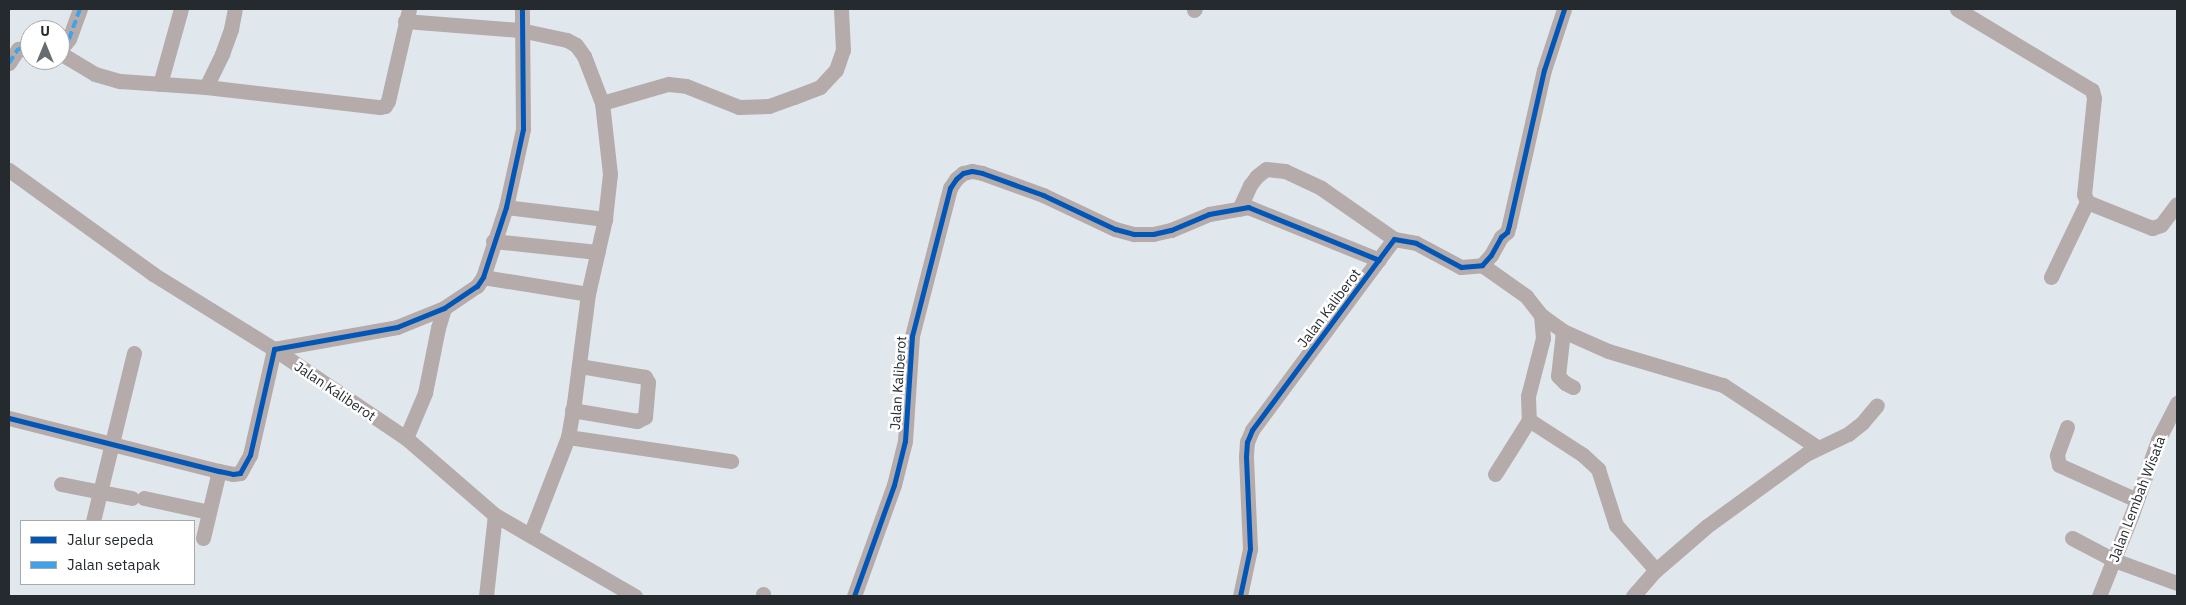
<!DOCTYPE html>
<style>
body{margin:0}
#map{position:relative;width:2186px;height:605px;overflow:hidden;background:#e1e8ed;font-family:"IBM Plex Sans",sans-serif}
div>[style]{position:absolute}
.minor>*{height:15px;margin:-7.5px;padding:0 7.5px;transform-origin:7.5px;border-radius:7.5px;background:#b5abab}
.quiet>*{height:4px;margin-top:-2px;transform-origin:0;background:repeating-linear-gradient(90deg,#3ea3eb 0 8px,transparent 0 12px)}
.cycleway>*{height:5px;margin:-2.5px;padding:0 2.5px;transform-origin:2.5px;border-radius:2.5px;background:#0057b8}
span{translate:-50% -50%;white-space:nowrap;text-align:center;line-height:1.15;-webkit-text-stroke:5px #fff;paint-order:stroke}
.street-label{font-size:14px;color:#252a2e}
.frame{position:absolute;inset:0;border:10px solid #252a2e;pointer-events:none}
.legend{position:absolute;left:20px;top:520px;width:175px;height:65px;box-sizing:border-box;background:#fff;border:1px solid #a8aaab;margin:0;padding:6px 9px;list-style:none;font-size:15px;color:#252a2e}
.legend li{display:flex;align-items:center;gap:10px;height:25px}
.legend b{width:25px;border:1px solid #a8aaab}
.north{position:absolute;left:20px;top:20px;width:50px;height:50px;box-sizing:border-box;background:#fff;border:1px solid #a8aaab;border-radius:50%;rotate:0deg;font-size:14px;font-weight:700;line-height:20px;text-align:center;color:#252a2e}
.north::after{content:'';display:block;margin:auto;width:18px;height:22px;background:#676c71;clip-path:polygon(50% 0,100% 100%,50% 72%,0 100%)}
</style>
<div id="map">
<div class="minor">
<div style="left:1957px;top:9px;width:157px;rotate:31deg"></div>
<div style="left:2092px;top:90px;width:8px;rotate:76deg"></div>
<div style="left:2094px;top:98px;width:97px;rotate:95.9deg"></div>
<div style="left:2084px;top:194px;width:9px;rotate:69deg"></div>
<div style="left:2087px;top:202px;width:70px;rotate:21.8deg"></div>
<div style="left:2152px;top:228px;width:9px;rotate:-18deg"></div>
<div style="left:2161px;top:225px;width:26px;rotate:-53deg"></div>
<div style="left:1194px;top:10px;width:1px;rotate:-45deg"></div>
<div style="left:405px;top:21px;width:115px;rotate:4.5deg"></div>
<div style="left:520px;top:30px;width:48px;rotate:12deg"></div>
<div style="left:567px;top:40px;width:10px;rotate:29deg"></div>
<div style="left:576px;top:45px;width:14px;rotate:54deg"></div>
<div style="left:584px;top:56px;width:50px;rotate:69deg"></div>
<div style="left:60px;top:50px;width:14px;rotate:-51deg"></div>
<div style="left:69px;top:39px;width:32px;rotate:-70deg"></div>
<div style="left:60px;top:53px;width:41px;rotate:31deg"></div>
<div style="left:95px;top:74px;width:26px;rotate:16deg"></div>
<div style="left:120px;top:81px;width:86px;rotate:4deg"></div>
<div style="left:206px;top:87px;width:175px;rotate:6.6deg"></div>
<div style="left:380px;top:107px;width:5px;rotate:-11deg"></div>
<div style="left:385px;top:106px;width:6px;rotate:-59deg"></div>
<div style="left:388px;top:101px;width:94px;rotate:-77.1deg"></div>
<div style="left:9px;top:63px;width:17px;rotate:-57deg"></div>
<div style="left:18px;top:49px;width:12px;rotate:-5deg"></div>
<div style="left:160px;top:84px;width:78px;rotate:-74.4deg"></div>
<div style="left:206px;top:87px;width:37px;rotate:-64deg"></div>
<div style="left:222px;top:54px;width:27px;rotate:-70deg"></div>
<div style="left:231px;top:29px;width:20px;rotate:-79deg"></div>
<div style="left:9px;top:170px;width:178px;rotate:35.8deg"></div>
<div style="left:153px;top:274px;width:142px;rotate:31.8deg"></div>
<div style="left:274px;top:349px;width:159px;rotate:34deg"></div>
<div style="left:406px;top:438px;width:118px;rotate:40.9deg"></div>
<div style="left:495px;top:515px;width:162px;rotate:30.1deg"></div>
<div style="left:506px;top:207px;width:100px;rotate:6.9deg"></div>
<div style="left:1239px;top:209px;width:26px;rotate:-65deg"></div>
<div style="left:1250px;top:185px;width:11px;rotate:-52deg"></div>
<div style="left:1257px;top:176px;width:11px;rotate:-38deg"></div>
<div style="left:1266px;top:169px;width:19px;rotate:6deg"></div>
<div style="left:1285px;top:171px;width:40px;rotate:25deg"></div>
<div style="left:1321px;top:188px;width:89px;rotate:34.9deg"></div>
<div style="left:493px;top:241px;width:105px;rotate:6deg"></div>
<div style="left:1482px;top:265px;width:54px;rotate:35.2deg"></div>
<div style="left:1526px;top:296px;width:24px;rotate:52deg"></div>
<div style="left:1541px;top:315px;width:27px;rotate:36deg"></div>
<div style="left:1563px;top:331px;width:49px;rotate:24deg"></div>
<div style="left:1608px;top:351px;width:120px;rotate:16.5deg"></div>
<div style="left:1723px;top:385px;width:113px;rotate:33.4deg"></div>
<div style="left:483px;top:277px;width:106px;rotate:9.2deg"></div>
<div style="left:2051px;top:277px;width:83px;rotate:-64.4deg"></div>
<div style="left:1541px;top:315px;width:23px;rotate:85deg"></div>
<div style="left:1543px;top:338px;width:60px;rotate:104.5deg"></div>
<div style="left:1528px;top:396px;width:24px;rotate:88deg"></div>
<div style="left:1529px;top:420px;width:64px;rotate:32.9deg"></div>
<div style="left:1583px;top:455px;width:21px;rotate:43deg"></div>
<div style="left:1598px;top:469px;width:59px;rotate:72.2deg"></div>
<div style="left:1616px;top:525px;width:60px;rotate:48.4deg"></div>
<div style="left:1563px;top:331px;width:45px;rotate:96.3deg"></div>
<div style="left:1558px;top:376px;width:10px;rotate:45deg"></div>
<div style="left:1565px;top:383px;width:9px;rotate:27deg"></div>
<div style="left:572px;top:410px;width:66px;rotate:9.6deg"></div>
<div style="left:637px;top:421px;width:9px;rotate:-27deg"></div>
<div style="left:645px;top:417px;width:35px;rotate:-85deg"></div>
<div style="left:648px;top:382px;width:6px;rotate:-121deg"></div>
<div style="left:645px;top:377px;width:67px;rotate:-170.5deg"></div>
<div style="left:9px;top:418px;width:217px;rotate:14.2deg"></div>
<div style="left:219px;top:471px;width:14px;rotate:12deg"></div>
<div style="left:233px;top:474px;width:7px;rotate:-8deg"></div>
<div style="left:240px;top:473px;width:21px;rotate:-61deg"></div>
<div style="left:250px;top:455px;width:109px;rotate:-77.2deg"></div>
<div style="left:274px;top:349px;width:125px;rotate:-10.1deg"></div>
<div style="left:397px;top:327px;width:51px;rotate:-22deg"></div>
<div style="left:444px;top:308px;width:40px;rotate:-34deg"></div>
<div style="left:477px;top:286px;width:11px;rotate:-56deg"></div>
<div style="left:483px;top:277px;width:74px;rotate:-71.8deg"></div>
<div style="left:506px;top:207px;width:80px;rotate:-77.7deg"></div>
<div style="left:523px;top:129px;width:120px;rotate:-90.5deg"></div>
<div style="left:2067px;top:427px;width:30px;rotate:110deg"></div>
<div style="left:2057px;top:455px;width:10px;rotate:79deg"></div>
<div style="left:2059px;top:465px;width:85px;rotate:24.2deg"></div>
<div style="left:568px;top:437px;width:165px;rotate:8.4deg"></div>
<div style="left:406px;top:438px;width:49px;rotate:-67.1deg"></div>
<div style="left:425px;top:393px;width:66px;rotate:-78.7deg"></div>
<div style="left:438px;top:328px;width:21px;rotate:-73deg"></div>
<div style="left:1495px;top:474px;width:64px;rotate:-57.8deg"></div>
<div style="left:61px;top:484px;width:72px;rotate:11.2deg"></div>
<div style="left:144px;top:498px;width:66px;rotate:12.2deg"></div>
<div style="left:93px;top:521px;width:173px;rotate:-76.3deg"></div>
<div style="left:530px;top:535px;width:105px;rotate:-68.8deg"></div>
<div style="left:568px;top:437px;width:35px;rotate:-80deg"></div>
<div style="left:574px;top:403px;width:110px;rotate:-82.7deg"></div>
<div style="left:588px;top:294px;width:77px;rotate:-77.2deg"></div>
<div style="left:605px;top:219px;width:45px;rotate:-83.7deg"></div>
<div style="left:610px;top:174px;width:71px;rotate:-96.4deg"></div>
<div style="left:602px;top:103px;width:69px;rotate:-16.1deg"></div>
<div style="left:668px;top:84px;width:18px;rotate:6deg"></div>
<div style="left:686px;top:86px;width:57px;rotate:21.6deg"></div>
<div style="left:739px;top:107px;width:30px;rotate:-2deg"></div>
<div style="left:769px;top:106px;width:27px;rotate:-20deg"></div>
<div style="left:794px;top:97px;width:28px;rotate:-21deg"></div>
<div style="left:820px;top:87px;width:23px;rotate:-47deg"></div>
<div style="left:836px;top:70px;width:21px;rotate:-71deg"></div>
<div style="left:843px;top:50px;width:41px;rotate:-92.8deg"></div>
<div style="left:203px;top:538px;width:69px;rotate:-76.6deg"></div>
<div style="left:2072px;top:538px;width:47px;rotate:27.6deg"></div>
<div style="left:2114px;top:560px;width:67px;rotate:20.1deg"></div>
<div style="left:486px;top:596px;width:81px;rotate:-83.7deg"></div>
<div style="left:763px;top:596px;width:2px;rotate:-90deg"></div>
<div style="left:854px;top:596px;width:118px;rotate:-70.2deg"></div>
<div style="left:894px;top:485px;width:45px;rotate:-76deg"></div>
<div style="left:905px;top:441px;width:105px;rotate:-86.2deg"></div>
<div style="left:912px;top:336px;width:153px;rotate:-75.6deg"></div>
<div style="left:950px;top:188px;width:11px;rotate:-56deg"></div>
<div style="left:956px;top:179px;width:9px;rotate:-41deg"></div>
<div style="left:963px;top:173px;width:9px;rotate:-13deg"></div>
<div style="left:972px;top:171px;width:10px;rotate:11deg"></div>
<div style="left:982px;top:173px;width:65px;rotate:19.8deg"></div>
<div style="left:1043px;top:195px;width:80px;rotate:25.3deg"></div>
<div style="left:1115px;top:229px;width:20px;rotate:15deg"></div>
<div style="left:1134px;top:234px;width:19px"></div>
<div style="left:1153px;top:234px;width:18px;rotate:-13deg"></div>
<div style="left:1171px;top:230px;width:41px;rotate:-22.8deg"></div>
<div style="left:1209px;top:214px;width:40px;rotate:-10deg"></div>
<div style="left:1248px;top:207px;width:141px;rotate:22deg"></div>
<div style="left:1240px;top:596px;width:48px;rotate:-78deg"></div>
<div style="left:1250px;top:549px;width:93px;rotate:-92.5deg"></div>
<div style="left:1246px;top:456px;width:14px;rotate:-86deg"></div>
<div style="left:1247px;top:442px;width:13px;rotate:-67deg"></div>
<div style="left:1252px;top:430px;width:238px;rotate:-53.4deg"></div>
<div style="left:1394px;top:239px;width:22px;rotate:10deg"></div>
<div style="left:1416px;top:243px;width:51px;rotate:28.1deg"></div>
<div style="left:1461px;top:267px;width:21px;rotate:-5deg"></div>
<div style="left:1482px;top:265px;width:13px;rotate:-48deg"></div>
<div style="left:1491px;top:255px;width:21px;rotate:-61deg"></div>
<div style="left:1501px;top:237px;width:8px;rotate:-40deg"></div>
<div style="left:1507px;top:232px;width:7px;rotate:-74deg"></div>
<div style="left:1509px;top:225px;width:159px;rotate:-77.3deg"></div>
<div style="left:1544px;top:70px;width:64px;rotate:-71.8deg"></div>
<div style="left:1633px;top:596px;width:35px;rotate:-49deg"></div>
<div style="left:1656px;top:570px;width:67px;rotate:-40.8deg"></div>
<div style="left:1707px;top:526px;width:122px;rotate:-36deg"></div>
<div style="left:1806px;top:454px;width:47px;rotate:-25.5deg"></div>
<div style="left:1848px;top:434px;width:18px;rotate:-38deg"></div>
<div style="left:1862px;top:423px;width:23px;rotate:-50deg"></div>
<div style="left:2099px;top:596px;width:88px;rotate:-68.1deg"></div>
<div style="left:2132px;top:514px;width:78px;rotate:-70.6deg"></div>
<div style="left:2158px;top:440px;width:42px;rotate:-62.8deg"></div>
</div>
<div class="quiet">
<div style="left:60px;top:50px;width:14px;rotate:-51deg"></div>
<div style="left:69px;top:39px;width:32px;rotate:-70deg"></div>
<div style="left:9px;top:63px;width:17px;rotate:-57deg"></div>
<div style="left:18px;top:49px;width:12px;rotate:-5deg"></div>
</div>
<div class="cycleway">
<div style="left:9px;top:418px;width:217px;rotate:14.2deg"></div>
<div style="left:219px;top:471px;width:14px;rotate:12deg"></div>
<div style="left:233px;top:474px;width:7px;rotate:-8deg"></div>
<div style="left:240px;top:473px;width:21px;rotate:-61deg"></div>
<div style="left:250px;top:455px;width:109px;rotate:-77.2deg"></div>
<div style="left:274px;top:349px;width:125px;rotate:-10.1deg"></div>
<div style="left:397px;top:327px;width:51px;rotate:-22deg"></div>
<div style="left:444px;top:308px;width:40px;rotate:-34deg"></div>
<div style="left:477px;top:286px;width:11px;rotate:-56deg"></div>
<div style="left:483px;top:277px;width:74px;rotate:-71.8deg"></div>
<div style="left:506px;top:207px;width:80px;rotate:-77.7deg"></div>
<div style="left:523px;top:129px;width:120px;rotate:-90.5deg"></div>
<div style="left:854px;top:596px;width:118px;rotate:-70.2deg"></div>
<div style="left:894px;top:485px;width:45px;rotate:-76deg"></div>
<div style="left:905px;top:441px;width:105px;rotate:-86.2deg"></div>
<div style="left:912px;top:336px;width:153px;rotate:-75.6deg"></div>
<div style="left:950px;top:188px;width:11px;rotate:-56deg"></div>
<div style="left:956px;top:179px;width:9px;rotate:-41deg"></div>
<div style="left:963px;top:173px;width:9px;rotate:-13deg"></div>
<div style="left:972px;top:171px;width:10px;rotate:11deg"></div>
<div style="left:982px;top:173px;width:65px;rotate:19.8deg"></div>
<div style="left:1043px;top:195px;width:80px;rotate:25.3deg"></div>
<div style="left:1115px;top:229px;width:20px;rotate:15deg"></div>
<div style="left:1134px;top:234px;width:19px"></div>
<div style="left:1153px;top:234px;width:18px;rotate:-13deg"></div>
<div style="left:1171px;top:230px;width:41px;rotate:-22.8deg"></div>
<div style="left:1209px;top:214px;width:40px;rotate:-10deg"></div>
<div style="left:1248px;top:207px;width:141px;rotate:22deg"></div>
<div style="left:1240px;top:596px;width:48px;rotate:-78deg"></div>
<div style="left:1250px;top:549px;width:93px;rotate:-92.5deg"></div>
<div style="left:1246px;top:456px;width:14px;rotate:-86deg"></div>
<div style="left:1247px;top:442px;width:13px;rotate:-67deg"></div>
<div style="left:1252px;top:430px;width:238px;rotate:-53.4deg"></div>
<div style="left:1394px;top:239px;width:22px;rotate:10deg"></div>
<div style="left:1416px;top:243px;width:51px;rotate:28.1deg"></div>
<div style="left:1461px;top:267px;width:21px;rotate:-5deg"></div>
<div style="left:1482px;top:265px;width:13px;rotate:-48deg"></div>
<div style="left:1491px;top:255px;width:21px;rotate:-61deg"></div>
<div style="left:1501px;top:237px;width:8px;rotate:-40deg"></div>
<div style="left:1507px;top:232px;width:7px;rotate:-74deg"></div>
<div style="left:1509px;top:225px;width:159px;rotate:-77.3deg"></div>
<div style="left:1544px;top:70px;width:64px;rotate:-71.8deg"></div>
</div>
<div class="street-label">
<span style="left:1329px;top:308px;rotate:-53deg">Jalan Kaliberot</span>
<span style="left:898px;top:383px;rotate:-86deg">Jalan Kaliberot</span>
<span style="left:335px;top:391px;rotate:34deg">Jalan Kaliberot</span>
<span style="left:2137px;top:499px;rotate:-69deg">Jalan Lembah Wisata</span>
</div>
<div class="frame"></div>
<ul class="legend">
<li><b style="height:6px;background:#0057b8"></b>Jalur sepeda</li>
<li><b style="height:6px;background:#3ea3eb"></b>Jalan setapak</li>
</ul>
<div class="north">U</div>
</div>
